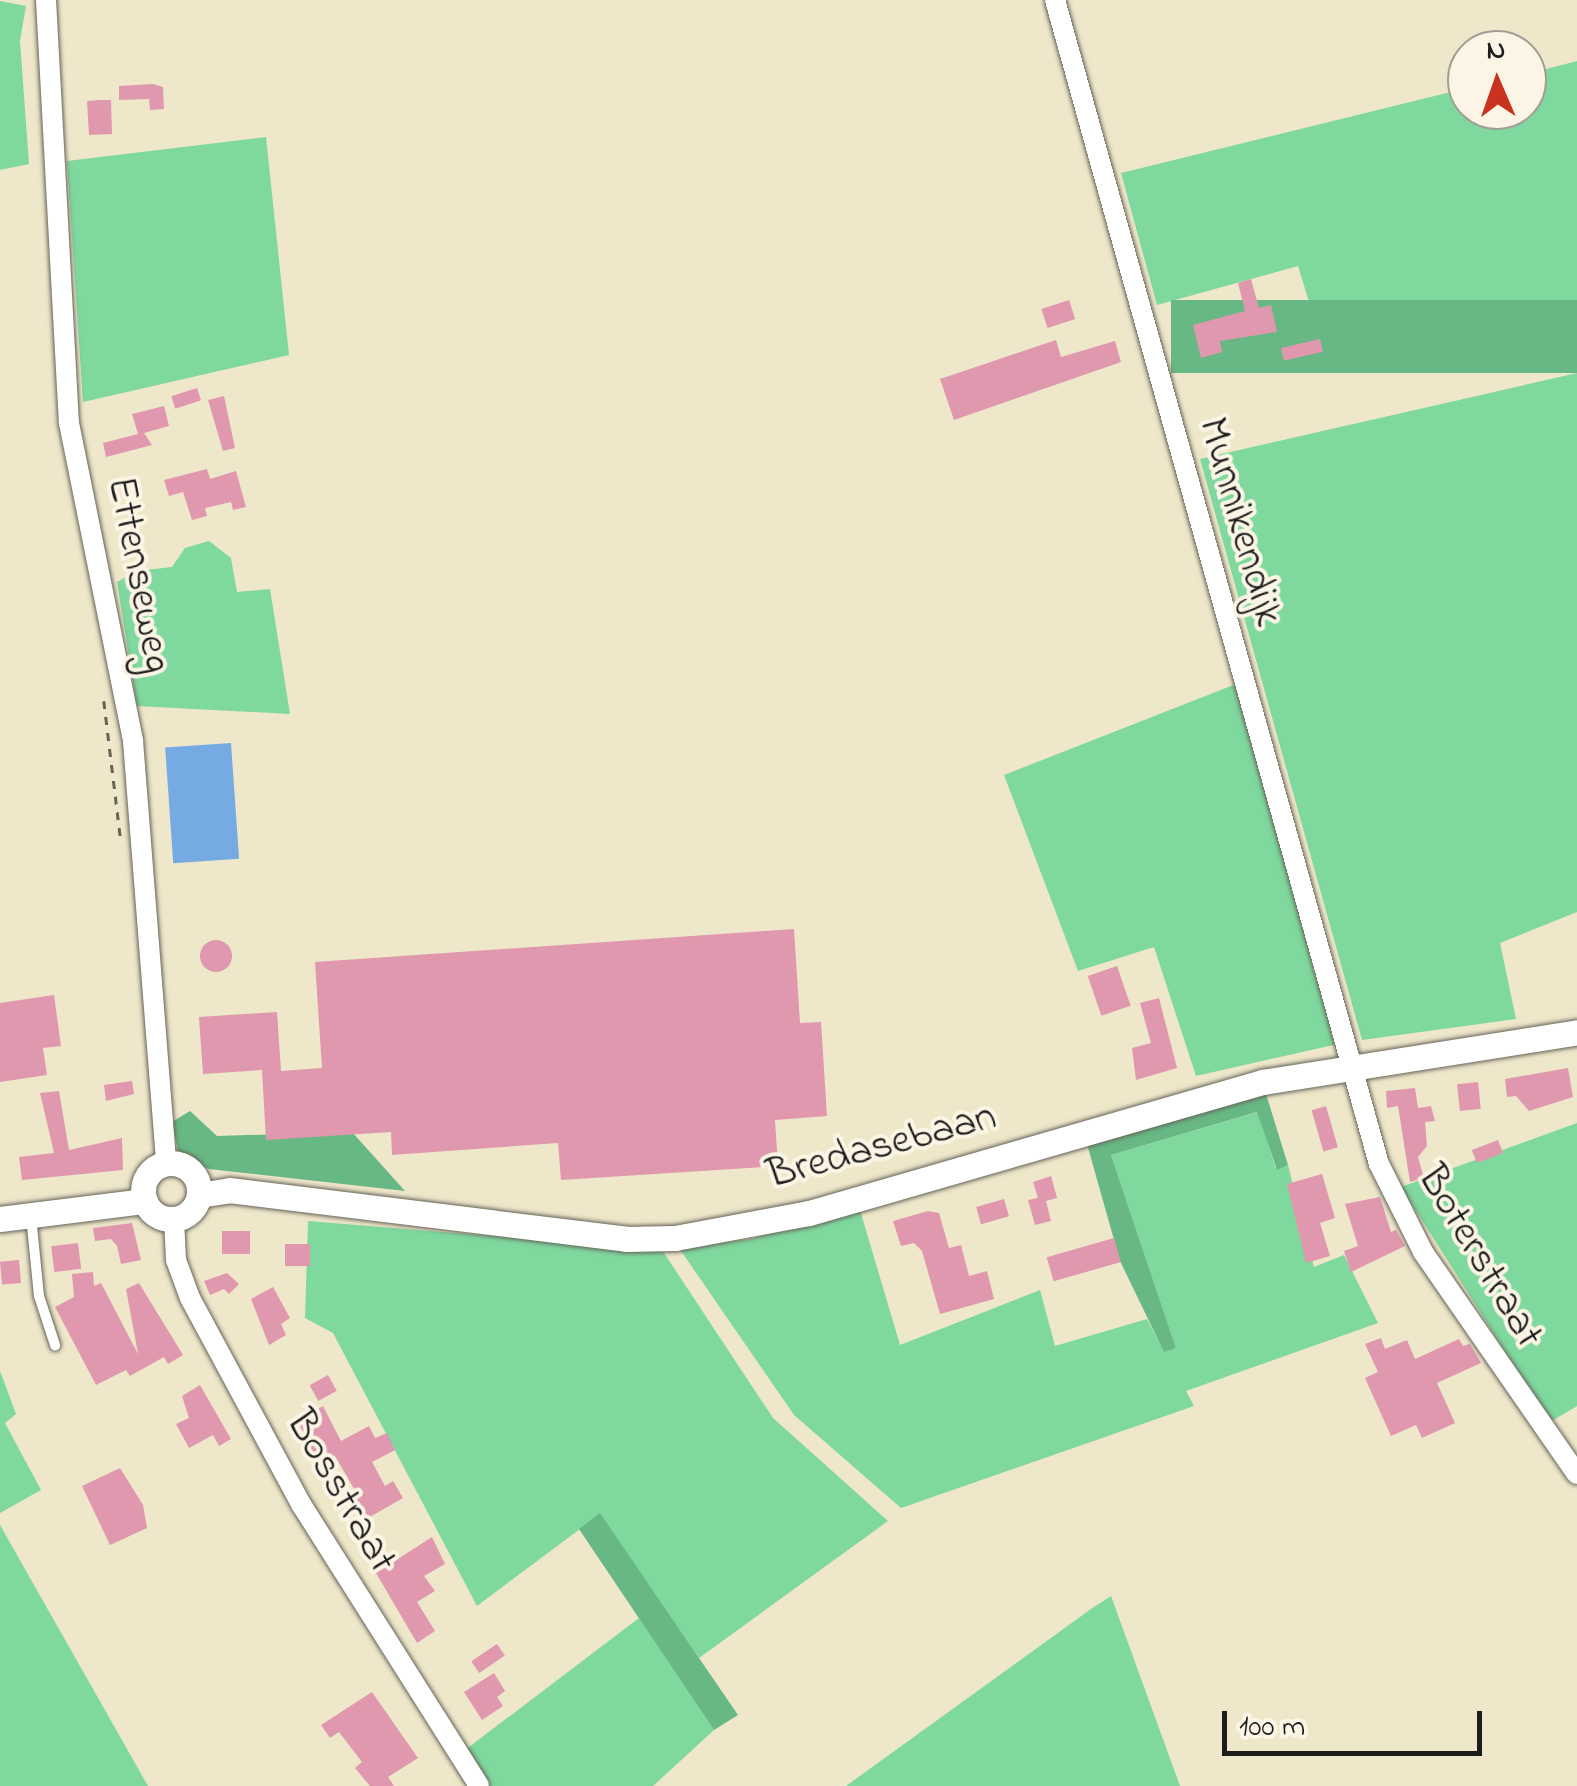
<!DOCTYPE html>
<style>
body{margin:0}
#map{position:relative;width:1577px;height:1786px;overflow:hidden;background:#eee7ca;font-family:"Indie Flower",sans-serif}
div>[style]{position:absolute}
.green>*{inset:0;background:#7fd89e}
.forest>*{inset:0;background:#67b885;transform-origin:0 0}
.water>*{inset:0;background:#76aae3;transform-origin:0 0}
.building>*{inset:0;background:#e098ae;transform-origin:0 0}
.round{border-radius:50%}
.path>*{height:2.5px;margin-top:-1.25px;transform-origin:0;background:repeating-linear-gradient(90deg,#666359 0 8px,transparent 0 16px)}
.roads{filter:drop-shadow(0 0 2px #666359) drop-shadow(0 0 2px #666359)}
.service>*{height:10px;margin:-5px;padding:0 5px;transform-origin:5px;border-radius:5px;background:#fff}
.minor>*{height:20px;margin:-10px;padding:0 10px;transform-origin:10px;border-radius:10px;background:#fff}
.tertiary>*{height:25px;margin:-12.5px;padding:0 12.5px;transform-origin:12.5px;border-radius:12.5px;background:#fff}
.tertiary>.ring{margin:-12.5px;padding:0;box-sizing:content-box;background:none;border:25px solid #fff;border-radius:50%}
span{translate:-50% -50%;white-space:nowrap;text-align:center;line-height:1.15;-webkit-text-stroke:8px #fcf5e5;paint-order:stroke}
.street-label{font-size:42px;color:#1c1c1c}
.north{position:absolute;left:1447px;top:30px;width:100px;height:100px;box-sizing:border-box;background:#fcf5e5;border:2px solid #a29e95;border-radius:50%;rotate:358deg;font-size:28px;font-weight:700;line-height:40px;text-align:center;color:#1c1c1c}
.north::after{content:'';display:block;margin:auto;width:35px;height:45px;background:#c8321e;clip-path:polygon(50% 0,100% 100%,50% 72%,0 100%)}
.scale{position:absolute;left:1222px;top:1711px;width:260px;height:45px;box-sizing:border-box;border:5px solid #1c1c1c;border-top:0;padding-left:12px;font-size:30px;line-height:35px;white-space:nowrap;color:#1c1c1c;-webkit-text-stroke:8px #fcf5e5;paint-order:stroke}
</style>
<div id="map">
<div class="green">
<div style="clip-path:polygon(0 1px,26px 6px,20px 41px,29px 164px,0 170px)"></div>
<div style="clip-path:polygon(1577px 61px,1577px 300px,1327px 360px,1298px 266px,1157px 305px,1121px 173px,1467px 88px,1467px 110px,1527px 110px,1527px 74px)"></div>
<div style="clip-path:polygon(266px 137px,289px 355px,83px 402px,67px 161px)"></div>
<div style="clip-path:polygon(1577px 373px,1577px 912px,1500px 943px,1516px 1019px,1362px 1040px,1200px 459px)"></div>
<div style="clip-path:polygon(209px 541px,231px 558px,237px 592px,270px 589px,290px 714px,137px 706px,117px 582px,137px 571px,172px 567px,185px 548px)"></div>
<div style="clip-path:polygon(1236px 684px,1338px 1044px,1196px 1076px,1154px 947px,1078px 971px,1004px 775px)"></div>
<div style="clip-path:polygon(1258px 1112px,1276px 1169px,1288px 1165px,1314px 1267px,1344px 1255px,1378px 1323px,1186px 1391px,1194px 1406px,901px 1508px,794px 1415px,679px 1248px,751px 1239px,860px 1210px,900px 1345px,1040px 1290px,1055px 1346px,1147px 1319px,1164px 1351px,1176px 1348px,1111px 1155px)"></div>
<div style="clip-path:polygon(1577px 1123px,1577px 1406px,1550px 1422px,1401px 1187px)"></div>
<div style="clip-path:polygon(308px 1221px,662px 1250px,773px 1418px,888px 1521px,699px 1658px,600px 1514px,477px 1606px,333px 1333px,305px 1318px)"></div>
<div style="clip-path:polygon(0 1371px,16px 1414px,5px 1423px,41px 1490px,0 1513px)"></div>
<div style="clip-path:polygon(0 1525px,148px 1786px,0 1786px)"></div>
<div style="clip-path:polygon(1111px 1596px,1180px 1786px,846px 1786px,1091px 1609px)"></div>
<div style="clip-path:polygon(639px 1618px,714px 1730px,653px 1786px,489px 1786px,465px 1750px)"></div>
</div>
<div class="forest">
<div style="left:1577px;top:300px;width:73px;height:406px;rotate:90deg"></div>
<div style="clip-path:polygon(1266px 1094px,1288px 1165px,1277px 1170px,1257px 1112px,1111px 1155px,1176px 1348px,1164px 1352px,1120px 1261px,1087px 1144px)"></div>
<div style="clip-path:polygon(190px 1111px,217px 1136px,352px 1132px,405px 1191px,209px 1169px,179px 1155px,172px 1122px)"></div>
<div style="clip-path:polygon(600px 1513px,699px 1658px,738px 1715px,714px 1730px,579px 1529px)"></div>
</div>
<div class="water">
<div style="left:231px;top:743px;width:116px;height:66px;rotate:86deg"></div>
</div>
<div class="building">
<div style="clip-path:polygon(153px 84px,163px 87px,164px 109px,150px 110px,149px 99px,119px 100px,119px 86px)"></div>
<div style="clip-path:polygon(100px 100px,111px 100px,112px 134px,89px 135px,87px 101px)"></div>
<div style="clip-path:polygon(1251px 279px,1259px 308px,1271px 305px,1277px 332px,1220px 341px,1222px 352px,1201px 358px,1193px 325px,1245px 311px,1238px 283px)"></div>
<div style="left:1069px;top:300px;width:20px;height:29px;rotate:72deg"></div>
<div style="left:1320px;top:339px;width:13px;height:40px;rotate:77deg"></div>
<div style="clip-path:polygon(1056px 340px,1061px 357px,1115px 341px,1121px 362px,954px 420px,940px 379px)"></div>
<div style="left:197px;top:388px;width:13px;height:27px;rotate:72deg"></div>
<div style="clip-path:polygon(224px 396px,235px 448px,223px 451px,208px 400px)"></div>
<div style="clip-path:polygon(164px 406px,169px 426px,144px 433px,152px 445px,106px 457px,103px 443px,138px 434px,132px 414px)"></div>
<div style="clip-path:polygon(207px 469px,210px 479px,236px 471px,246px 507px,233px 510px,231px 502px,205px 508px,207px 516px,192px 520px,183px 492px,169px 496px,164px 480px)"></div>
<div style="clip-path:polygon(794px 929px,800px 1023px,821px 1022px,827px 1116px,775px 1120px,778px 1166px,561px 1180px,558px 1143px,392px 1155px,391px 1132px,266px 1140px,262px 1070px,203px 1074px,199px 1017px,277px 1012px,281px 1071px,322px 1068px,315px 962px)"></div>
<div class="round" style="left:200px;top:940px;width:32px;height:32px"></div>
<div style="left:1117px;top:966px;width:42px;height:31px;rotate:71deg"></div>
<div style="clip-path:polygon(54px 995px,61px 1046px,43px 1048px,47px 1075px,0 1082px,0 1003px)"></div>
<div style="clip-path:polygon(1159px 998px,1177px 1068px,1136px 1080px,1132px 1048px,1151px 1043px,1140px 1003px)"></div>
<div style="clip-path:polygon(1568px 1068px,1573px 1097px,1529px 1111px,1516px 1096px,1507px 1097px,1505px 1079px)"></div>
<div style="clip-path:polygon(132px 1081px,134px 1094px,106px 1101px,104px 1085px)"></div>
<div style="left:1478px;top:1082px;width:27px;height:21px;rotate:84deg"></div>
<div style="clip-path:polygon(1415px 1088px,1418px 1108px,1431px 1106px,1435px 1121px,1425px 1122px,1427px 1146px,1418px 1157px,1424px 1178px,1410px 1182px,1398px 1106px,1387px 1108px,1386px 1091px)"></div>
<div style="clip-path:polygon(59px 1091px,69px 1150px,122px 1138px,123px 1170px,22px 1180px,19px 1157px,54px 1153px,40px 1093px)"></div>
<div style="left:1326px;top:1106px;width:43px;height:15px;rotate:74deg"></div>
<div style="left:1498px;top:1140px;width:14px;height:28px;rotate:69deg"></div>
<div style="clip-path:polygon(1322px 1174px,1335px 1218px,1320px 1223px,1330px 1256px,1306px 1263px,1287px 1184px)"></div>
<div style="clip-path:polygon(1051px 1176px,1057px 1198px,1046px 1201px,1051px 1221px,1035px 1225px,1028px 1200px,1038px 1198px,1033px 1182px)"></div>
<div style="clip-path:polygon(1380px 1197px,1391px 1232px,1396px 1230px,1405px 1246px,1351px 1272px,1344px 1251px,1358px 1246px,1345px 1204px)"></div>
<div style="left:1004px;top:1199px;width:18px;height:29px;rotate:74deg"></div>
<div style="clip-path:polygon(928px 1211px,939px 1213px,949px 1248px,961px 1245px,969px 1276px,987px 1271px,994px 1299px,940px 1314px,922px 1251px,914px 1243px,901px 1246px,893px 1221px)"></div>
<div style="clip-path:polygon(132px 1223px,141px 1260px,121px 1264px,117px 1246px,111px 1239px,95px 1241px,93px 1228px)"></div>
<div style="left:250px;top:1231px;width:23px;height:28px;rotate:90deg"></div>
<div style="left:1114px;top:1238px;width:25px;height:70px;rotate:74deg"></div>
<div style="left:78px;top:1243px;width:26px;height:27px;rotate:83deg"></div>
<div style="left:310px;top:1244px;width:22px;height:25px;rotate:90deg"></div>
<div style="left:19px;top:1260px;width:23px;height:19px;rotate:85deg"></div>
<div style="clip-path:polygon(93px 1272px,94px 1286px,101px 1283px,138px 1354px,126px 1289px,139px 1283px,183px 1355px,168px 1364px,164px 1357px,130px 1376px,126px 1370px,96px 1385px,55px 1307px,74px 1297px,72px 1274px)"></div>
<div style="clip-path:polygon(227px 1273px,239px 1284px,229px 1294px,224px 1289px,210px 1295px,204px 1281px)"></div>
<div style="clip-path:polygon(273px 1287px,290px 1318px,281px 1324px,286px 1335px,269px 1345px,251px 1299px)"></div>
<div style="clip-path:polygon(1381px 1338px,1385px 1349px,1407px 1340px,1415px 1359px,1459px 1339px,1463px 1346px,1470px 1344px,1481px 1363px,1437px 1383px,1455px 1423px,1422px 1438px,1416px 1425px,1391px 1436px,1365px 1378px,1378px 1372px,1365px 1344px)"></div>
<div style="left:328px;top:1375px;width:18px;height:21px;rotate:61deg"></div>
<div style="clip-path:polygon(200px 1385px,231px 1439px,219px 1446px,213px 1435px,189px 1448px,176px 1424px,189px 1418px,182px 1396px)"></div>
<div style="clip-path:polygon(323px 1406px,341px 1441px,369px 1426px,375px 1438px,387px 1433px,395px 1450px,372px 1462px,385px 1486px,393px 1481px,403px 1498px,361px 1522px,347px 1498px,356px 1492px,335px 1456px,310px 1460px,302px 1446px,309px 1442px,297px 1421px)"></div>
<div style="clip-path:polygon(120px 1468px,143px 1505px,147px 1528px,110px 1545px,82px 1486px)"></div>
<div style="clip-path:polygon(432px 1537px,445px 1564px,424px 1576px,435px 1591px,417px 1602px,435px 1631px,417px 1643px,376px 1573px)"></div>
<div style="left:497px;top:1644px;width:14px;height:31px;rotate:56deg"></div>
<div style="clip-path:polygon(494px 1673px,505px 1691px,497px 1697px,503px 1706px,482px 1720px,464px 1692px)"></div>
<div style="clip-path:polygon(372px 1692px,418px 1758px,388px 1777px,394px 1786px,370px 1786px,355px 1768px,362px 1762px,339px 1732px,330px 1738px,321px 1725px)"></div>
</div>
<div class="path">
<div style="left:104px;top:701px;width:142px;rotate:83.1deg"></div>
</div>
<div class="roads">
<div class="service">
<div style="left:31px;top:1216px;width:80px;rotate:84.3deg"></div>
<div style="left:39px;top:1296px;width:52px;rotate:71.9deg"></div>
</div>
<div class="minor">
<div style="left:46px;top:0;width:424px;rotate:86.9deg"></div>
<div style="left:69px;top:423px;width:324px;rotate:78.6deg"></div>
<div style="left:133px;top:741px;width:424px;rotate:85.5deg"></div>
<div style="left:1055px;top:0;width:1208px;rotate:74.45deg"></div>
<div style="left:1379px;top:1164px;width:98px;rotate:63.4deg"></div>
<div style="left:1423px;top:1252px;width:270px;rotate:55.3deg"></div>
<div style="left:174px;top:1219px;width:41px;rotate:87.2deg"></div>
<div style="left:176px;top:1260px;width:40px;rotate:69.8deg"></div>
<div style="left:190px;top:1298px;width:234px;rotate:61.7deg"></div>
<div style="left:301px;top:1504px;width:333px;rotate:57.7deg"></div>
</div>
<div class="tertiary">
<div class="ring" style="left:143px;top:1163px;width:31px;height:31px"></div>
<div style="left:199px;top:1195px;width:30px;rotate:-9deg"></div>
<div style="left:229px;top:1190px;width:400px;rotate:7deg"></div>
<div style="left:626px;top:1239px;width:49px;rotate:-1.2deg"></div>
<div style="left:675px;top:1238px;width:136px;rotate:-10.6deg"></div>
<div style="left:809px;top:1213px;width:473px;rotate:-16.1deg"></div>
<div style="left:1263px;top:1082px;width:318px;rotate:-9deg"></div>
<div style="left:0;top:1219px;width:146px;rotate:-7.1deg"></div>
</div>
</div>
<div class="street-label">
<span style="left:1239px;top:522px;rotate:74deg">Munnikendijk</span>
<span style="left:138px;top:575px;rotate:79deg">Ettenseweg</span>
<span style="left:882px;top:1147px;rotate:-15deg">Bredasebaan</span>
<span style="left:1479px;top:1257px;rotate:59deg">Boterstraat</span>
<span style="left:340px;top:1492px;rotate:60deg">Bosstraat</span>
</div>
<div class="north">N</div>
<div class="scale">100 m</div>
</div>
